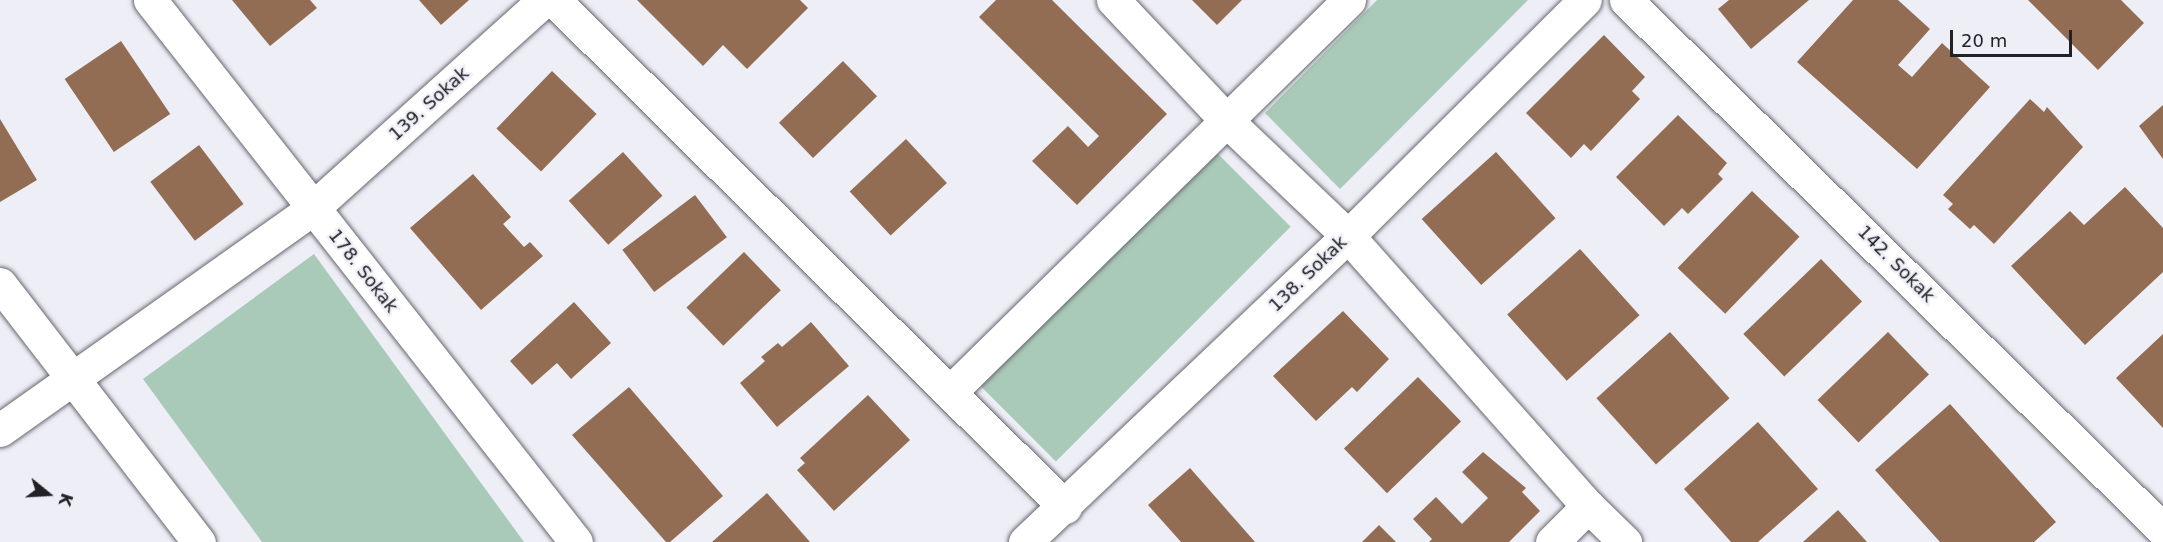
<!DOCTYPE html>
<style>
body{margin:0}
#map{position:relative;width:2163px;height:542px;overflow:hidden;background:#eeeef7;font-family:"DejaVu Sans",sans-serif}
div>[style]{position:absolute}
.green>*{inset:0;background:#aacab9;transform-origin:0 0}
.building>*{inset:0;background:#926d54;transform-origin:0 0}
.roads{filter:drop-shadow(0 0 2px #67676e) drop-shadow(0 0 2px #67676e)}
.minor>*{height:33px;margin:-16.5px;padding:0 16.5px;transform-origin:16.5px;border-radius:16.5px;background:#fff}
.tertiary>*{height:33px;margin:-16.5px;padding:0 16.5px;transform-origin:16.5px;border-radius:16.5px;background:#fff}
span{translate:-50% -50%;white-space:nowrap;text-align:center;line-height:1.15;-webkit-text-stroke:4.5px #eeeef7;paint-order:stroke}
.street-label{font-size:18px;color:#222125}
.north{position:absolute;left:18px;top:464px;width:60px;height:60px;-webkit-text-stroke:4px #eeeef7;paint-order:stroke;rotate:108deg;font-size:16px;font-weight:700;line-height:24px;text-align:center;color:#222125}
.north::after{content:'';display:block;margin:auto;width:21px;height:27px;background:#222125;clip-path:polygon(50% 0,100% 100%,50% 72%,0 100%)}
.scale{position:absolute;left:1950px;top:30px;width:122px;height:27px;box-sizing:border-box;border:3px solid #222125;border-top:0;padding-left:8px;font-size:18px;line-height:21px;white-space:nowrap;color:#222125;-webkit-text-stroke:4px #eeeef7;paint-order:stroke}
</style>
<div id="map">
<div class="green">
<div style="clip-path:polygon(1377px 0,1528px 0,1340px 189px,1265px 113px)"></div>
<div style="left:1215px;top:151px;width:107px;height:332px;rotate:45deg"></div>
<div style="clip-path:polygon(314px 254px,524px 542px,262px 542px,143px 379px)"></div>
</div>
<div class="building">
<div style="clip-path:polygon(232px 0,310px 0,317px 8px,270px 46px)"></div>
<div style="clip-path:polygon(419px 0,469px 0,441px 25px)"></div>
<div style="clip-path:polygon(637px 0,800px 0,808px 8px,747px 69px,723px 45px,703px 66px)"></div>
<div style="clip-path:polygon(996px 0,1052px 0,1167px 114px,1077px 205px,1032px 161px,1068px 126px,1088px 147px,1099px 136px,979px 17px)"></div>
<div style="clip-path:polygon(1192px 0,1242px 0,1217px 25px)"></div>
<div style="clip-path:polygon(1729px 0,1809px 0,1751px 49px,1718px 9px)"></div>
<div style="clip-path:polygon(1853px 0,1898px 0,1930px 29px,1898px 65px,1912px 77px,1942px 43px,1990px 87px,1917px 169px,1797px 62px)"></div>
<div style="clip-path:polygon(2028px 0,2121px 0,2144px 23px,2098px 70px)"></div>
<div style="clip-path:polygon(1604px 35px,1645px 77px,1632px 91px,1640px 99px,1591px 151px,1584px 144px,1571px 158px,1526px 113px)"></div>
<div style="left:121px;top:41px;width:88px;height:68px;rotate:56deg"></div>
<div style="left:843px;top:61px;width:49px;height:89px;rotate:46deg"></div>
<div style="left:552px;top:71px;width:62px;height:80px;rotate:44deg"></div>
<div style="clip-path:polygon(2030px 99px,2044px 112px,2047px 107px,2083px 147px,1994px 244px,1974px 225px,1970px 229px,1948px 209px,1953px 204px,1943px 195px)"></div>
<div style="clip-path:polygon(2163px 105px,2163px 159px,2139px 126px)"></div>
<div style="clip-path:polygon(1678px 115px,1727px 163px,1718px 174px,1723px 179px,1688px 214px,1682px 208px,1664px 226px,1616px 177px)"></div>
<div style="clip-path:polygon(0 119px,37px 180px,0 202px)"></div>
<div style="left:906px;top:139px;width:60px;height:77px;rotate:47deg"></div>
<div style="left:199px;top:145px;width:74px;height:61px;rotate:53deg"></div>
<div style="left:623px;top:152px;width:59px;height:73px;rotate:48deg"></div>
<div style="left:1496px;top:152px;width:89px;height:100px;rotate:48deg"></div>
<div style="clip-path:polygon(473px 174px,511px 217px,503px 224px,524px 247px,530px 242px,543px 256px,481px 310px,410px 228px)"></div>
<div style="clip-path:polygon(2125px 187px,2163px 228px,2163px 272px,2085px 345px,2011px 266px,2070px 211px,2084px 225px)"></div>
<div style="left:1752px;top:191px;width:66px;height:107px;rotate:44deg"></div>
<div style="left:695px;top:195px;width:53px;height:91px;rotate:53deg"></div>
<div style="left:1580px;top:249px;width:89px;height:98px;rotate:48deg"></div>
<div style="left:744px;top:252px;width:53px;height:80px;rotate:46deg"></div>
<div style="left:1821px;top:259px;width:59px;height:108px;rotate:46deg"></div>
<div style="clip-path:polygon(574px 302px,611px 343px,571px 379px,557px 363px,532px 385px,510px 361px)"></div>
<div style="clip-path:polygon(1343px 311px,1389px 359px,1357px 392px,1352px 387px,1316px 421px,1273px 376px)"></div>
<div style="clip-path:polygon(811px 322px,849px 366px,777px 427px,740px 383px,765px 361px,761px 357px,778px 343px,782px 347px)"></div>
<div style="left:1670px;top:332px;width:89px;height:99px;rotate:48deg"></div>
<div style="left:1888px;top:332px;width:59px;height:98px;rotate:46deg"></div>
<div style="clip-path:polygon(2163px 334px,2163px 428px,2116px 378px)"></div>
<div style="left:1418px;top:377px;width:62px;height:103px;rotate:46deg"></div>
<div style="clip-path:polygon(629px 387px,723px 496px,670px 542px,666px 542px,572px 435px)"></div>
<div style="clip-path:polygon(868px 395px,910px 440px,834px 511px,797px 470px,805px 463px,800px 458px)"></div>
<div style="clip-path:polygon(1950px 404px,2056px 522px,2034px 542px,1940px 542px,1875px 470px)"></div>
<div style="clip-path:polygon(1758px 422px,1818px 489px,1758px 542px,1731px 542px,1684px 489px)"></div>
<div style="clip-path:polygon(1483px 452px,1526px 488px,1522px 492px,1540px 511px,1509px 542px,1429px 542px,1432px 539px,1413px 519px,1436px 497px,1462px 524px,1488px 498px,1462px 472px)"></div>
<div style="clip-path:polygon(1190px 468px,1255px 542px,1181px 542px,1148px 505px)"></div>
<div style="clip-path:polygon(767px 493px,810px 542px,712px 542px)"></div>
<div style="clip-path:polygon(1838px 510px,1867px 542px,1803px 542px)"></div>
<div style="clip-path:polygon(1379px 525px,1396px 542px,1362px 542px)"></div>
</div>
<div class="roads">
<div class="minor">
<div style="left:554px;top:0;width:720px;rotate:44.77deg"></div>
<div style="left:1113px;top:0;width:163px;rotate:46.7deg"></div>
<div style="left:1225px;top:119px;width:170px;rotate:43.6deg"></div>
<div style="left:1348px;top:236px;width:361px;rotate:48.4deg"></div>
<div style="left:1588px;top:506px;width:52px;rotate:44.2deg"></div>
<div style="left:0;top:284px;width:326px;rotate:52.4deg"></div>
<div style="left:951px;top:391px;width:558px;rotate:-44.49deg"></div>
<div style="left:0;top:430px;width:384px;rotate:-35.3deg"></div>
<div style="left:313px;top:208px;width:311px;rotate:-42deg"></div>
<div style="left:1552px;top:542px;width:51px;rotate:-45deg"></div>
</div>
<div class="tertiary">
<div style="left:150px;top:0;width:689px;rotate:51.83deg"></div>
<div style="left:1626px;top:0;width:754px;rotate:44.62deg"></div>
<div style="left:1025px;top:542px;width:445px;rotate:-43.5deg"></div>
<div style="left:1348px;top:236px;width:334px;rotate:-44.9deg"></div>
</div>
</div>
<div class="street-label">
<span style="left:429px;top:104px;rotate:-42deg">139. Sokak</span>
<span style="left:1896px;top:264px;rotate:45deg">142. Sokak</span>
<span style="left:363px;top:271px;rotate:52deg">178. Sokak</span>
<span style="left:1308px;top:274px;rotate:-44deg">138. Sokak</span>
</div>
<div class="north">K</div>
<div class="scale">20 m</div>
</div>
